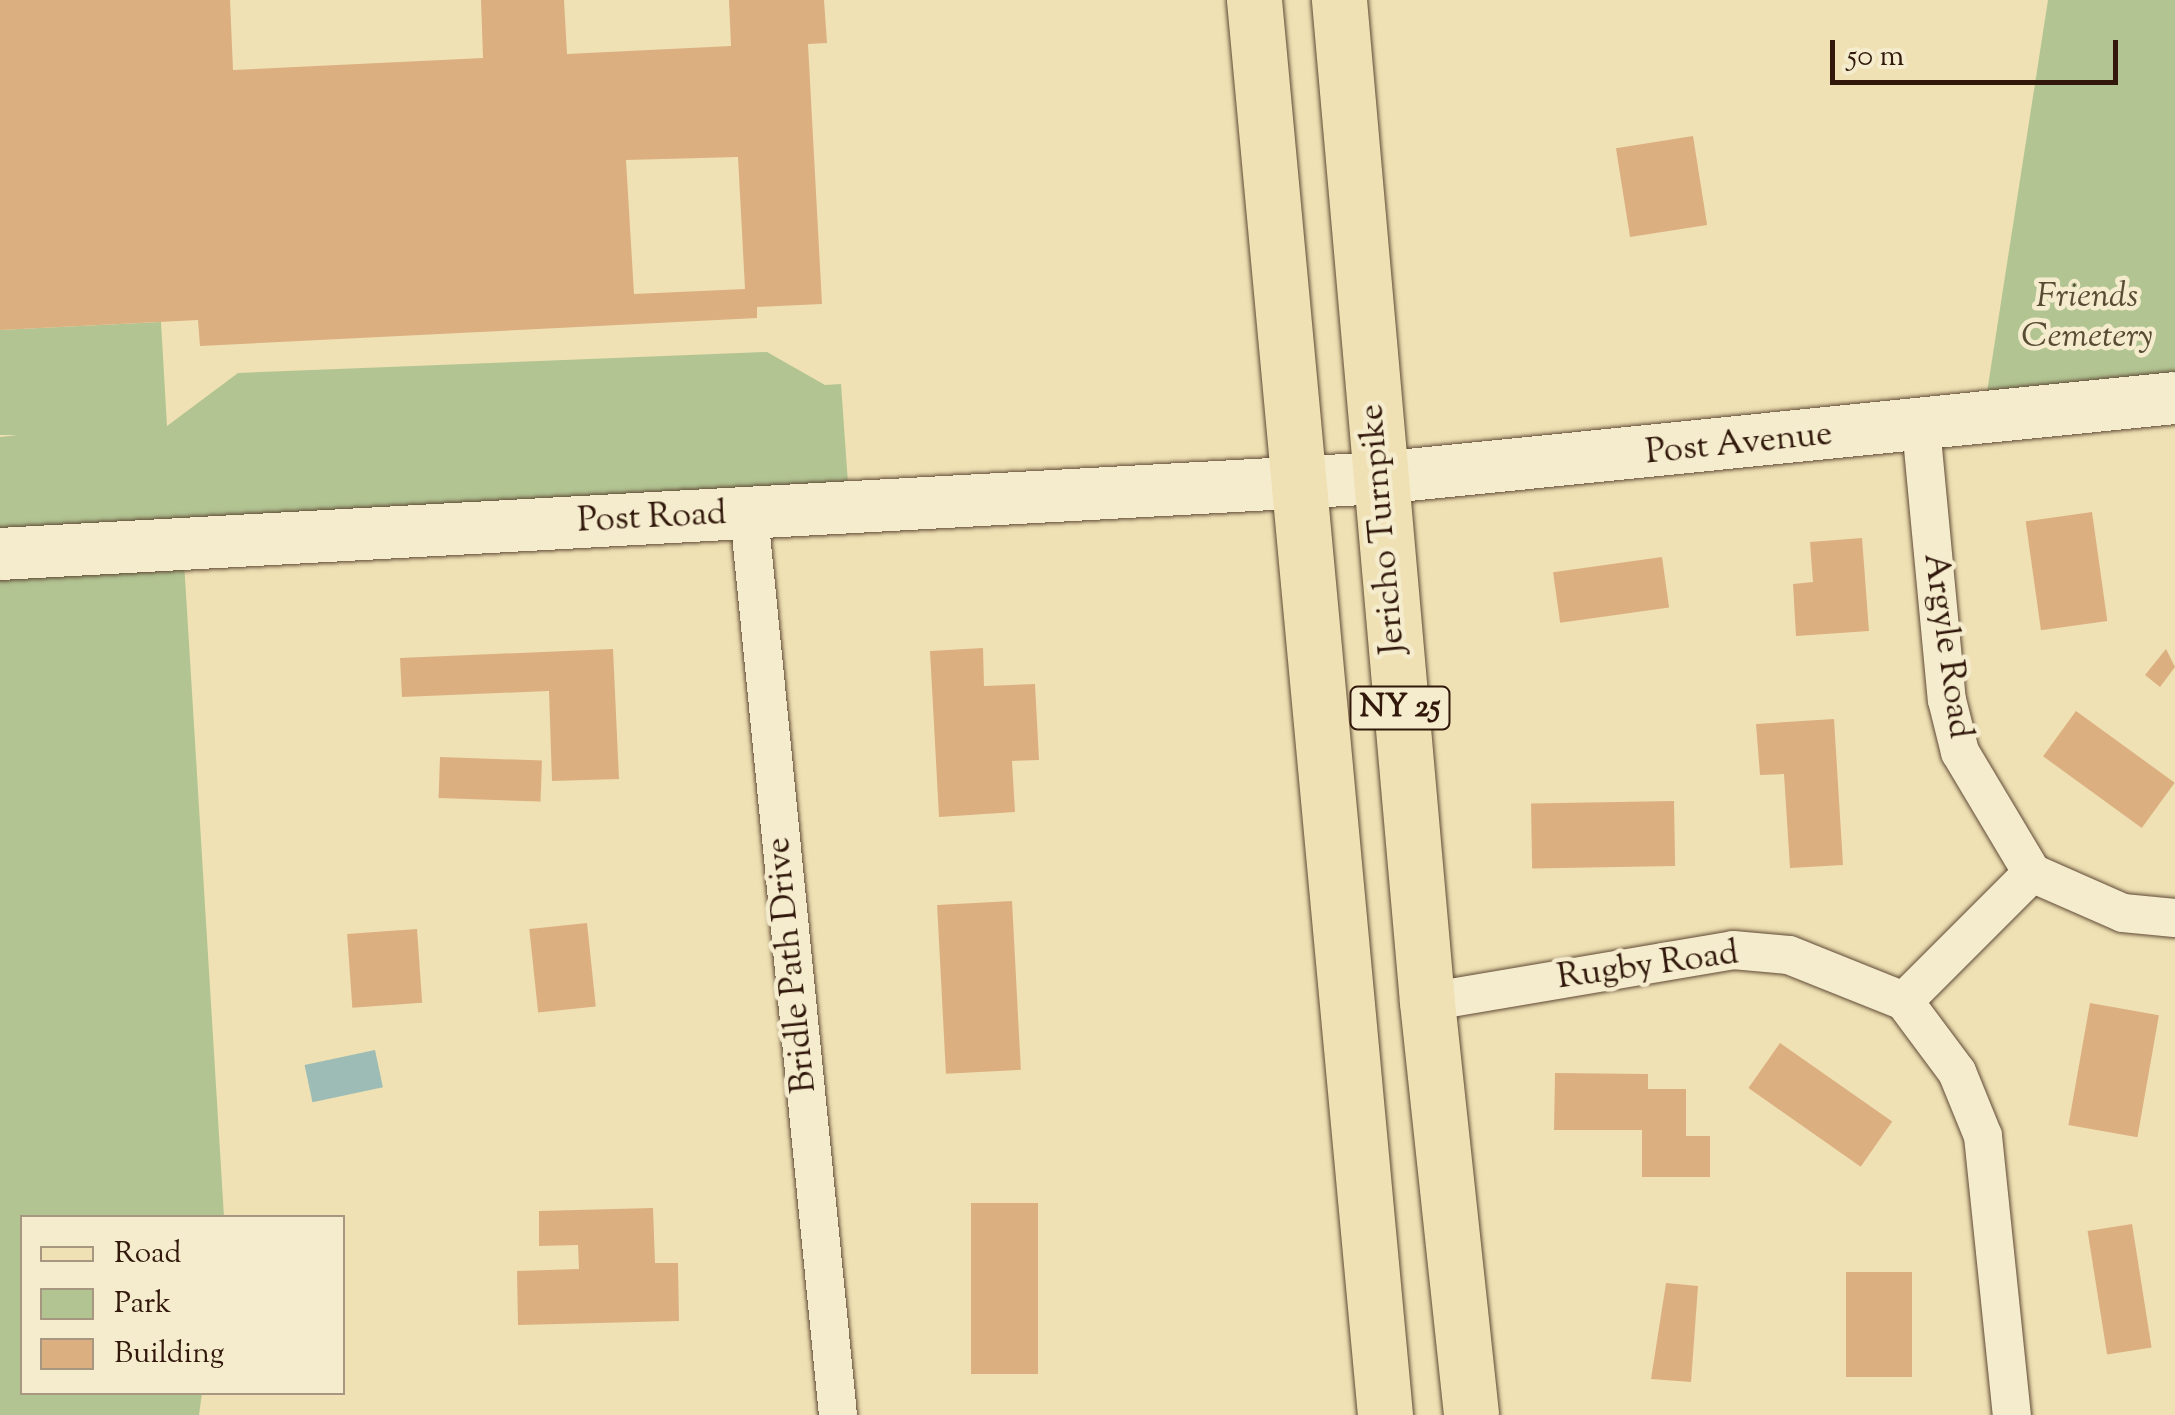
<!DOCTYPE html>
<style>
body{margin:0}
#map{position:relative;width:2175px;height:1415px;overflow:hidden;background:#efe1b4;font-family:"Sorts Mill Goudy",serif}
div>[style]{position:absolute}
.green>*{inset:0;background:#b2c492}
.water>*{inset:0;background:#9cbcb5;transform-origin:0 0}
.building>*{inset:0;background:#dcaf81;transform-origin:0 0}
.roads{filter:drop-shadow(0 0 2px #604a35) drop-shadow(0 0 2px #604a35)}
.minor>*{height:38px;margin:-19px;padding:0 19px;transform-origin:19px;border-radius:19px;background:#f5ecce}
.secondary>*{height:52px;margin:-26px;padding:0 26px;transform-origin:26px;border-radius:26px;background:#f5ecce}
.primary>*{height:55px;margin:-27.5px;padding:0 27.5px;transform-origin:27.5px;border-radius:27.5px;background:#efe1b4}
span{translate:-50% -50%;white-space:nowrap;text-align:center;line-height:1.15;-webkit-text-stroke:9px #f5ecce;paint-order:stroke}
.shield-label span{padding:2px 8px;background:#f5ecce;border:2px solid;border-radius:8px;-webkit-text-stroke-width:0}
.shield-label{font-size:32px;color:#31180b;font-weight:700}
.park-label{font-size:35px;color:#584c34;font-style:italic}
.street-label{font-size:35px;color:#31180b}
.legend{position:absolute;left:20px;top:1215px;width:325px;height:180px;box-sizing:border-box;background:#f5ecce;border:2px solid #a79780;margin:0;padding:12px 18px;list-style:none;font-size:30px;color:#31180b}
.legend li{display:flex;align-items:center;gap:20px;height:50px}
.legend b{width:50px;border:2px solid #a79780}
.scale{position:absolute;left:1830px;top:40px;width:288px;height:45px;box-sizing:border-box;border:5px solid #31180b;border-top:0;padding-left:12px;font-size:30px;line-height:35px;white-space:nowrap;color:#31180b;-webkit-text-stroke:8px #f5ecce;paint-order:stroke}
</style>
<div id="map">
<div class="green">
<div style="clip-path:polygon(2048px 0,2175px 0,2175px 398px,1983px 418px)"></div>
<div style="clip-path:polygon(161px 322px,167px 426px,238px 373px,767px 352px,825px 385px,841px 384px,850px 512px,183px 545px,224px 1217px,22px 1218px,22px 1392px,202px 1393px,199px 1415px,0 1415px,0 437px,18px 435px,0 435px,0 330px)"></div>
</div>
<div class="water">
<div style="left:375px;top:1050px;width:38px;height:72px;rotate:78deg"></div>
</div>
<div class="building">
<div style="clip-path:polygon(evenodd,0 0,230px 0,233px 70px,483px 58px,481px 0,564px 0,567px 54px,731px 46px,729px 0,824px 0,827px 43px,808px 44px,822px 304px,757px 307px,757px 318px,200px 346px,198px 320px,0 330px,0 0,738px 157px,745px 289px,634px 294px,626px 160px,738px 157px)"></div>
<div style="left:1693px;top:136px;width:90px;height:78px;rotate:81deg"></div>
<div style="left:2092px;top:512px;width:110px;height:67px;rotate:82deg"></div>
<div style="clip-path:polygon(1862px 538px,1869px 631px,1796px 636px,1793px 584px,1813px 582px,1810px 542px)"></div>
<div style="left:1662px;top:557px;width:51px;height:110px;rotate:82deg"></div>
<div style="clip-path:polygon(983px 648px,984px 686px,1035px 684px,1039px 760px,1012px 761px,1015px 812px,939px 817px,930px 651px)"></div>
<div style="clip-path:polygon(613px 649px,619px 779px,552px 781px,549px 691px,402px 697px,400px 658px)"></div>
<div style="clip-path:polygon(2166px 649px,2175px 667px,2160px 687px,2145px 675px)"></div>
<div style="left:2076px;top:711px;width:122px;height:56px;rotate:36deg"></div>
<div style="clip-path:polygon(1834px 719px,1843px 865px,1790px 868px,1784px 774px,1760px 775px,1756px 724px)"></div>
<div style="left:440px;top:757px;width:102px;height:41px;rotate:2deg"></div>
<div style="left:1674px;top:801px;width:65px;height:143px;rotate:89deg"></div>
<div style="left:1012px;top:901px;width:169px;height:75px;rotate:87deg"></div>
<div style="left:587px;top:923px;width:84px;height:58px;rotate:84deg"></div>
<div style="left:417px;top:929px;width:74px;height:70px;rotate:86deg"></div>
<div style="left:2090px;top:1003px;width:70px;height:124px;rotate:10deg"></div>
<div style="left:1780px;top:1043px;width:137px;height:55px;rotate:35deg"></div>
<div style="clip-path:polygon(1555px 1073px,1648px 1074px,1648px 1089px,1686px 1089px,1686px 1136px,1710px 1136px,1710px 1177px,1642px 1177px,1642px 1130px,1554px 1130px)"></div>
<div style="left:1038px;top:1203px;width:171px;height:67px;rotate:90deg"></div>
<div style="clip-path:polygon(653px 1208px,655px 1263px,678px 1263px,679px 1321px,518px 1325px,517px 1271px,579px 1269px,578px 1245px,539px 1246px,539px 1211px)"></div>
<div style="left:2132px;top:1224px;width:125px;height:45px;rotate:81deg"></div>
<div style="left:1846px;top:1272px;width:66px;height:105px"></div>
<div style="clip-path:polygon(1666px 1283px,1698px 1286px,1691px 1382px,1651px 1379px)"></div>
</div>
<div class="roads">
<div class="minor">
<div style="left:1921px;top:427px;width:274px;rotate:84.6deg"></div>
<div style="left:1947px;top:700px;width:54px;rotate:76deg"></div>
<div style="left:1960px;top:752px;width:141px;rotate:59.2deg"></div>
<div style="left:2032px;top:873px;width:99px;rotate:23.7deg"></div>
<div style="left:2123px;top:913px;width:52px;rotate:5.5deg"></div>
<div style="left:749px;top:514px;width:905px;rotate:84.36deg"></div>
<div style="left:1904px;top:1001px;width:181px;rotate:-45deg"></div>
<div style="left:1427px;top:1002px;width:310px;rotate:-9.6deg"></div>
<div style="left:1733px;top:950px;width:56px;rotate:5.1deg"></div>
<div style="left:1789px;top:955px;width:124px;rotate:21.8deg"></div>
<div style="left:1904px;top:1001px;width:89px;rotate:53.3deg"></div>
<div style="left:1957px;top:1072px;width:69px;rotate:67.9deg"></div>
<div style="left:1983px;top:1136px;width:281px;rotate:84.1deg"></div>
</div>
<div class="secondary">
<div style="left:0;top:554px;width:1381px;rotate:-3.15deg"></div>
<div style="left:1379px;top:478px;width:800px;rotate:-5.74deg"></div>
</div>
<div class="primary">
<div style="left:1254px;top:0;width:1421px;rotate:84.71deg"></div>
<div style="left:1339px;top:0;width:1006px;rotate:84.98deg"></div>
<div style="left:1427px;top:1002px;width:415px;rotate:83.9deg"></div>
</div>
</div>
<div class="shield-label">
<span style="left:1400px;top:708px">NY 25</span>
</div>
<div class="park-label">
<span style="left:2087px;top:318px">Friends<br>Cemetery</span>
</div>
<div class="street-label">
<span style="left:1739px;top:445px;rotate:-6deg">Post Avenue</span>
<span style="left:652px;top:519px;rotate:-3deg">Post Road</span>
<span style="left:1384px;top:529px;rotate:-95deg">Jericho Turnpike</span>
<span style="left:1946px;top:646px;rotate:82deg">Argyle Road</span>
<span style="left:793px;top:965px;rotate:-96deg">Bridle Path Drive</span>
<span style="left:1648px;top:967px;rotate:-8deg">Rugby Road</span>
</div>
<ul class="legend">
<li><b style="height:12px;background:#efe1b4"></b>Road</li>
<li><b style="height:28px;background:#b2c492"></b>Park</li>
<li><b style="height:28px;background:#dcaf81"></b>Building</li>
</ul>
<div class="scale">50 m</div>
</div>
